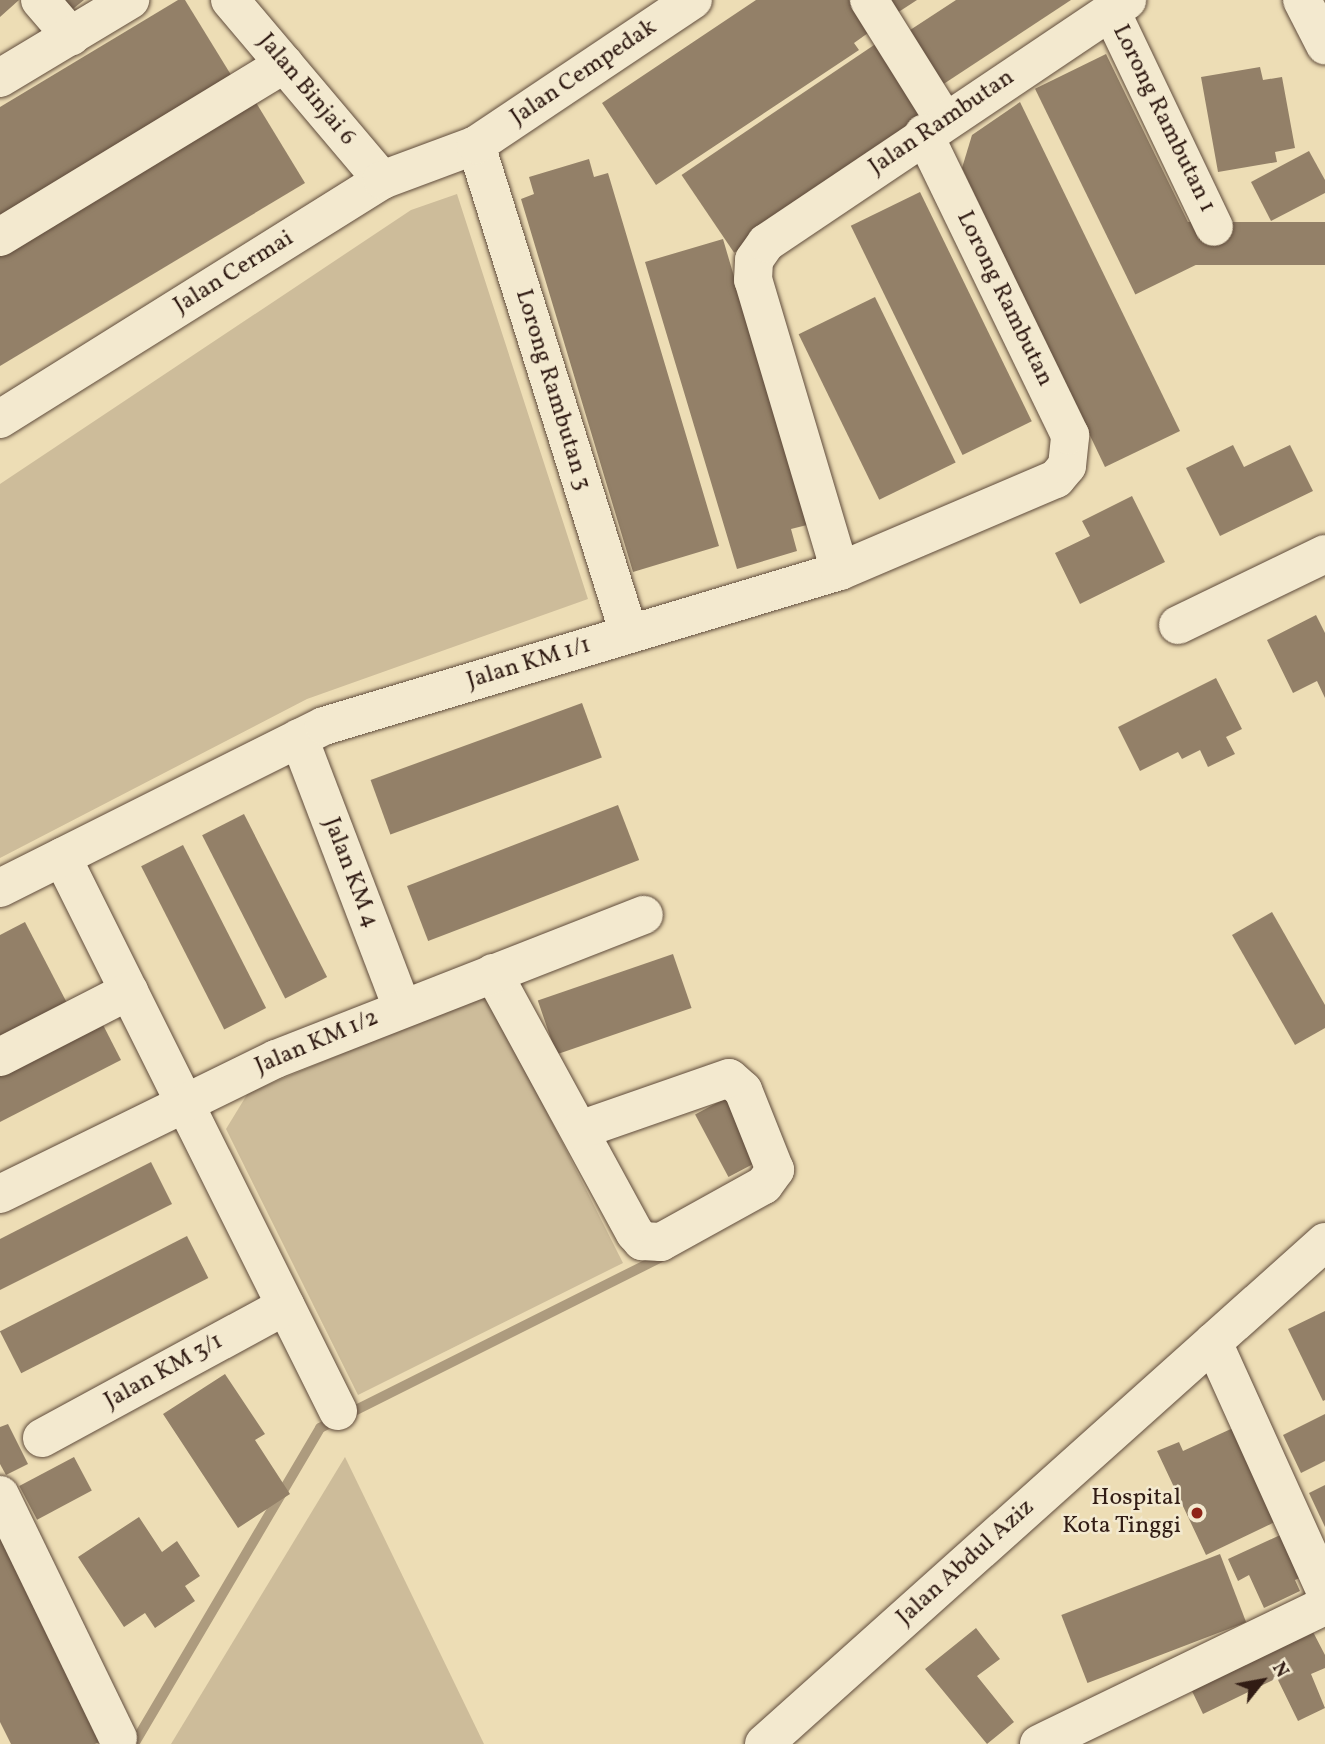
<!DOCTYPE html>
<style>
body{margin:0}
#map{position:relative;width:1325px;height:1744px;overflow:hidden;background:#edddb5;font-family:Vollkorn,serif}
div>[style]{position:absolute}
.green>*{inset:0;background:#cdbc9a}
.stream>*{height:10px;margin:-5px;padding:0 5px;transform-origin:5px;border-radius:5px;background:#ad9b7e}
.building>*{inset:0;background:#938068;transform-origin:0 0}
.roads{filter:drop-shadow(0 0 2px #604c3c) drop-shadow(0 0 2px #604c3c)}
.minor>*{height:38px;margin:-19px;padding:0 19px;transform-origin:19px;border-radius:19px;background:#f3e9cf}
.dots>*{width:19px;height:19px;translate:-50% -50%;box-sizing:border-box;border:4px solid #f3e9cf;border-radius:50%}
span{translate:-50% -50%;white-space:nowrap;text-align:center;line-height:1.15;-webkit-text-stroke:5px #f3e9cf;paint-order:stroke}
.street-label{font-size:24px;color:#311c14}
.poi-label{font-size:24px;color:#311c14}
.right{translate:-100% -50%;text-align:right}
.north{position:absolute;left:1227px;top:1646px;width:70px;height:70px;-webkit-text-stroke:5px #f3e9cf;paint-order:stroke;rotate:59deg;font-size:19px;font-weight:700;line-height:28px;text-align:center;color:#311c14}
.north::after{content:'';display:block;margin:auto;width:24px;height:32px;background:#311c14;clip-path:polygon(50% 0,100% 100%,50% 72%,0 100%)}
</style>
<div id="map">
<div class="green">
<div style="clip-path:polygon(457px 194px,588px 599px,307px 699px,0 858px,0 484px,411px 210px)"></div>
<div style="clip-path:polygon(487px 993px,623px 1263px,358px 1395px,226px 1129px,248px 1093px)"></div>
<div style="clip-path:polygon(345px 1457px,484px 1744px,171px 1744px)"></div>
</div>
<div class="stream">
<div style="left:134px;top:1744px;width:367px;rotate:-59.5deg"></div>
<div style="left:320px;top:1428px;width:385px;rotate:-26.6deg"></div>
</div>
<div class="building">
<div style="clip-path:polygon(0 0,19px 0,0 17px)"></div>
<div style="clip-path:polygon(59px 0,84px 0,69px 12px)"></div>
<div style="clip-path:polygon(178px 0,185px 0,236px 83px,0 226px,0 107px)"></div>
<div style="clip-path:polygon(756px 0,856px 0,875px 28px,854px 43px,859px 50px,656px 185px,602px 103px)"></div>
<div style="clip-path:polygon(889px 0,917px 0,897px 13px)"></div>
<div style="clip-path:polygon(956px 0,1071px 0,939px 87px,904px 34px)"></div>
<div style="left:883px;top:39px;width:94px;height:243px;rotate:56deg"></div>
<div style="left:1106px;top:54px;width:229px;height:79px;rotate:64deg"></div>
<div style="clip-path:polygon(1260px 67px,1263px 80px,1282px 77px,1295px 148px,1275px 152px,1277px 162px,1218px 172px,1201px 77px)"></div>
<div style="clip-path:polygon(252px 96px,305px 183px,0 366px,0 248px)"></div>
<div style="clip-path:polygon(1020px 102px,1180px 431px,1105px 467px,962px 168px,972px 135px)"></div>
<div style="clip-path:polygon(1309px 151px,1325px 180px,1325px 193px,1271px 221px,1251px 182px)"></div>
<div style="clip-path:polygon(589px 159px,594px 177px,608px 173px,719px 546px,633px 572px,521px 199px,534px 194px,529px 177px)"></div>
<div style="left:920px;top:192px;width:255px;height:77px;rotate:64deg"></div>
<div style="left:1325px;top:222px;width:43px;height:157px;rotate:90deg"></div>
<div style="clip-path:polygon(723px 239px,807px 525px,791px 529px,797px 551px,737px 569px,645px 262px)"></div>
<div style="left:875px;top:297px;width:184px;height:85px;rotate:64deg"></div>
<div style="clip-path:polygon(1233px 445px,1244px 467px,1290px 445px,1313px 491px,1220px 536px,1186px 468px)"></div>
<div style="clip-path:polygon(1132px 496px,1165px 562px,1080px 604px,1055px 553px,1090px 536px,1082px 521px)"></div>
<div style="clip-path:polygon(1316px 615px,1325px 633px,1325px 698px,1317px 681px,1293px 693px,1267px 640px)"></div>
<div style="clip-path:polygon(1216px 678px,1242px 729px,1226px 737px,1235px 754px,1208px 767px,1200px 750px,1182px 759px,1178px 752px,1140px 771px,1118px 727px)"></div>
<div style="left:582px;top:703px;width:58px;height:225px;rotate:70deg"></div>
<div style="left:618px;top:805px;width:59px;height:226px;rotate:69deg"></div>
<div style="left:244px;top:814px;width:183px;height:47px;rotate:63deg"></div>
<div style="left:183px;top:845px;width:183px;height:47px;rotate:63deg"></div>
<div style="clip-path:polygon(1272px 912px,1325px 1005px,1325px 1028px,1295px 1045px,1232px 935px)"></div>
<div style="clip-path:polygon(25px 922px,67px 1003px,0 1038px,0 935px)"></div>
<div style="left:673px;top:954px;width:57px;height:143px;rotate:71deg"></div>
<div style="clip-path:polygon(100px 1019px,121px 1060px,0 1122px,0 1070px)"></div>
<div style="left:726px;top:1098px;width:71px;height:35px;rotate:62deg"></div>
<div style="clip-path:polygon(151px 1162px,172px 1204px,0 1290px,0 1239px)"></div>
<div style="left:187px;top:1236px;width:47px;height:210px;rotate:63deg"></div>
<div style="clip-path:polygon(1325px 1311px,1325px 1400px,1323px 1401px,1288px 1329px)"></div>
<div style="clip-path:polygon(225px 1374px,265px 1434px,255px 1440px,290px 1494px,238px 1528px,163px 1414px)"></div>
<div style="clip-path:polygon(1325px 1414px,1325px 1461px,1301px 1473px,1283px 1435px)"></div>
<div style="clip-path:polygon(8px 1424px,28px 1464px,6px 1475px,0 1464px,0 1427px)"></div>
<div style="clip-path:polygon(1233px 1428px,1277px 1521px,1206px 1555px,1157px 1451px,1179px 1442px,1183px 1451px)"></div>
<div style="left:74px;top:1457px;width:38px;height:62px;rotate:62deg"></div>
<div style="clip-path:polygon(1325px 1485px,1325px 1527px,1309px 1493px)"></div>
<div style="clip-path:polygon(139px 1517px,162px 1552px,177px 1541px,200px 1576px,185px 1586px,195px 1601px,155px 1628px,145px 1613px,124px 1627px,78px 1557px)"></div>
<div style="clip-path:polygon(1291px 1530px,1311px 1573px,1295px 1580px,1300px 1591px,1264px 1608px,1249px 1575px,1238px 1581px,1228px 1559px)"></div>
<div style="clip-path:polygon(0 1533px,102px 1741px,95px 1744px,11px 1744px,0 1722px)"></div>
<div style="left:1220px;top:1554px;width:73px;height:170px;rotate:69deg"></div>
<div style="clip-path:polygon(976px 1628px,1000px 1659px,977px 1676px,1014px 1722px,987px 1744px,925px 1669px)"></div>
<div style="clip-path:polygon(1312px 1630px,1325px 1655px,1325px 1668px,1311px 1674px,1325px 1708px,1298px 1721px,1277px 1678px,1203px 1714px,1191px 1689px)"></div>
</div>
<div class="roads">
<div class="minor">
<div style="left:40px;top:0;width:48px;rotate:49.3deg"></div>
<div style="left:230px;top:0;width:236px;rotate:49.8deg"></div>
<div style="left:869px;top:0;width:142px;rotate:58deg"></div>
<div style="left:1302px;top:0;width:51px;rotate:62.9deg"></div>
<div style="left:1111px;top:11px;width:239px;rotate:64.5deg"></div>
<div style="left:0;top:78px;width:152px;rotate:-31deg"></div>
<div style="left:476px;top:145px;width:512px;rotate:72.63deg"></div>
<div style="left:0;top:237px;width:333px;rotate:-31.3deg"></div>
<div style="left:0;top:419px;width:451px;rotate:-32deg"></div>
<div style="left:382px;top:180px;width:100px;rotate:-20.4deg"></div>
<div style="left:476px;top:145px;width:261px;rotate:-33.8deg"></div>
<div style="left:840px;top:571px;width:304px;rotate:-106.6deg"></div>
<div style="left:753px;top:280px;width:20px;rotate:-87deg"></div>
<div style="left:754px;top:260px;width:21px;rotate:-55deg"></div>
<div style="left:766px;top:243px;width:435px;rotate:-33.9deg"></div>
<div style="left:1178px;top:625px;width:163px;rotate:-25.8deg"></div>
<div style="left:299px;top:738px;width:289px;rotate:69.1deg"></div>
<div style="left:62px;top:857px;width:619px;rotate:63.52deg"></div>
<div style="left:0;top:888px;width:362px;rotate:-26.6deg"></div>
<div style="left:324px;top:726px;width:539px;rotate:-16.72deg"></div>
<div style="left:840px;top:571px;width:235px;rotate:-23.1deg"></div>
<div style="left:1056px;top:479px;width:17px;rotate:-50deg"></div>
<div style="left:1067px;top:466px;width:31px;rotate:-84deg"></div>
<div style="left:1070px;top:435px;width:335px;rotate:-115.9deg"></div>
<div style="left:493px;top:973px;width:296px;rotate:61.4deg"></div>
<div style="left:635px;top:1233px;width:11px;rotate:49deg"></div>
<div style="left:642px;top:1241px;width:19px;rotate:3deg"></div>
<div style="left:661px;top:1242px;width:118px;rotate:-29deg"></div>
<div style="left:764px;top:1185px;width:19px;rotate:-54deg"></div>
<div style="left:775px;top:1170px;width:86px;rotate:-111.8deg"></div>
<div style="left:743px;top:1090px;width:18px;rotate:-139deg"></div>
<div style="left:729px;top:1078px;width:158px;rotate:160.8deg"></div>
<div style="left:0;top:1057px;width:145px;rotate:-27.1deg"></div>
<div style="left:0;top:1194px;width:307px;rotate:-26.1deg"></div>
<div style="left:276px;top:1059px;width:395px;rotate:-21.4deg"></div>
<div style="left:1213px;top:1342px;width:272px;rotate:65.7deg"></div>
<div style="left:42px;top:1438px;width:277px;rotate:-28.5deg"></div>
<div style="left:0;top:1495px;width:270px;rotate:64.1deg"></div>
<div style="left:764px;top:1744px;width:753px;rotate:-41.82deg"></div>
<div style="left:1039px;top:1744px;width:318px;rotate:-25.8deg"></div>
</div>
</div>
<div class="dots">
<div style="left:1197px;top:1513px;background:#8f2418"></div>
</div>
<div class="street-label">
<span style="left:584px;top:73px;rotate:-34deg">Jalan Cempedak</span>
<span style="left:306px;top:90px;rotate:50deg">Jalan Binjai 6</span>
<span style="left:1163px;top:119px;rotate:64deg">Lorong Rambutan 1</span>
<span style="left:942px;top:123px;rotate:-34deg">Jalan Rambutan</span>
<span style="left:234px;top:273px;rotate:-32deg">Jalan Cermai</span>
<span style="left:1004px;top:299px;rotate:64deg">Lorong Rambutan</span>
<span style="left:552px;top:390px;rotate:73deg">Lorong Rambutan 3</span>
<span style="left:529px;top:664px;rotate:-17deg">Jalan KM 1/1</span>
<span style="left:350px;top:873px;rotate:69deg">Jalan KM 4</span>
<span style="left:317px;top:1043px;rotate:-23deg">Jalan KM 1/2</span>
<span style="left:164px;top:1372px;rotate:-29deg">Jalan KM 3/1</span>
<span style="left:966px;top:1563px;rotate:-42deg">Jalan Abdul Aziz</span>
</div>
<div class="poi-label">
<span class="right" style="left:1181px;top:1513px">Hospital<br>Kota Tinggi</span>
</div>
<div class="north">N</div>
</div>
